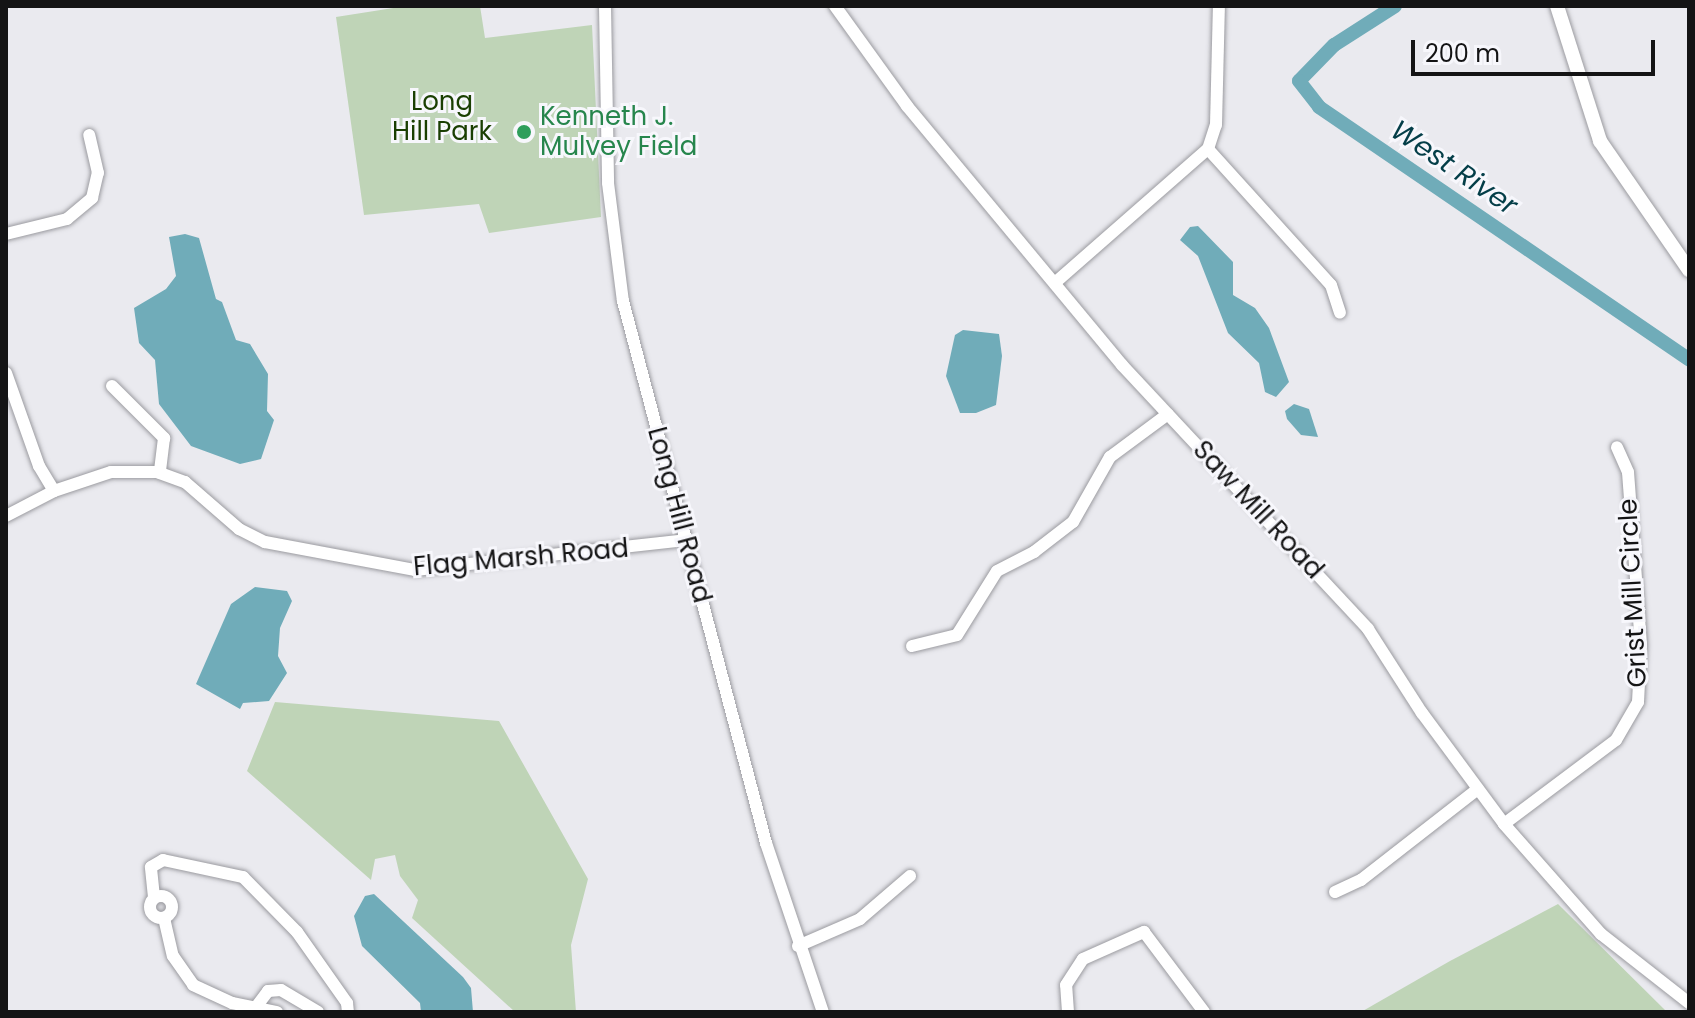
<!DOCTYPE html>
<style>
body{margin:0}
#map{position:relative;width:1695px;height:1018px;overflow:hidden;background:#eaeaef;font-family:Poppins,sans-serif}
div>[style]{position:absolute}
.green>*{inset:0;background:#bfd4b7}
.water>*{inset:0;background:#70acb9}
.river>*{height:14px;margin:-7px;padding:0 7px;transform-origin:7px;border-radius:7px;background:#70acb9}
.roads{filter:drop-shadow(0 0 2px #9b9ba0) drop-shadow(0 0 2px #9b9ba0)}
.minor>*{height:12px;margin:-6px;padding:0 6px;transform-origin:6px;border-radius:6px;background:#fff}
.minor>.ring{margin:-6px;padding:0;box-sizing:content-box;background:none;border:12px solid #fff;border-radius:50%}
.major>*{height:14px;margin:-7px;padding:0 7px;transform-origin:7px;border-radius:7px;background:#fff}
.dots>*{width:22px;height:22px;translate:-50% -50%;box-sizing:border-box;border:4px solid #f7f7fc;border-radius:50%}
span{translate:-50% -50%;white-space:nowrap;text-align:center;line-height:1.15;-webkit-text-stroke:6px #f7f7fc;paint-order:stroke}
.park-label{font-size:26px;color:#1a3f02}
.leisure-label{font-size:26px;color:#27864d}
.left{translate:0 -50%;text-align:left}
.street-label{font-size:26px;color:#141415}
.water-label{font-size:28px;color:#043e48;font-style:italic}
.frame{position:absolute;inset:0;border:8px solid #141415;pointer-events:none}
.scale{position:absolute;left:1411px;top:40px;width:244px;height:36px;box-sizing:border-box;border:4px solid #141415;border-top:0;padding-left:10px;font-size:24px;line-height:28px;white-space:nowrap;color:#141415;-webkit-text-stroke:6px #f7f7fc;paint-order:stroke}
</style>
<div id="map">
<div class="green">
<div style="clip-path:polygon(406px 6px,480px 6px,485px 38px,592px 25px,601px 217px,489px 233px,479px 204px,364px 215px,336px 17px)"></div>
<div style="clip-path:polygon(275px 702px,499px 721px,588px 879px,571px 945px,576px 1012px,515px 1012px,412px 918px,418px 900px,400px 876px,395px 855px,375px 859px,371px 880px,247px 771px)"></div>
<div style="clip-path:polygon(1558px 904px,1667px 1012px,1361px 1012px,1450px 961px)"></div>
</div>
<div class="water">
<div style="clip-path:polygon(1198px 226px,1233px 262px,1233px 295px,1255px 308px,1269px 328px,1289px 382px,1276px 397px,1265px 392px,1259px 363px,1228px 333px,1198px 256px,1180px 240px,1190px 227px)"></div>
<div style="clip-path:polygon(185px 234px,199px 238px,216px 299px,222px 302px,236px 340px,250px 344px,268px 374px,267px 411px,274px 420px,261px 459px,240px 464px,191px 446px,159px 404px,155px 360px,139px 343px,134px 308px,166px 289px,176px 276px,169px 237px)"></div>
<div style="clip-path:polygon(963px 330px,999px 334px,1002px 356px,996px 405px,976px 413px,960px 413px,946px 376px,955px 335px)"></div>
<div style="clip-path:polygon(1294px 404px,1309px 409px,1318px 437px,1301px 435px,1287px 419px,1285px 411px)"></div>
<div style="clip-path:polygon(255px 587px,287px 591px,292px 601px,280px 628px,278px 656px,287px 673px,269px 701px,243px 703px,240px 709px,196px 684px,231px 604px)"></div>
<div style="clip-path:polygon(374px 894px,463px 977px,471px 988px,473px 1012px,421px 1012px,420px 1003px,362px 946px,354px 916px,365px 896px)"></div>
</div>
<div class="river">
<div style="left:1395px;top:6px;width:72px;rotate:147.4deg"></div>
<div style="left:1334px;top:45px;width:50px;rotate:134.2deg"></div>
<div style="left:1299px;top:81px;width:33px;rotate:52deg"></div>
<div style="left:1319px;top:107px;width:448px;rotate:34.3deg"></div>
</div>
<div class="roads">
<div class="minor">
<div style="left:605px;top:6px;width:177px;rotate:89deg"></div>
<div style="left:608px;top:183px;width:119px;rotate:82.8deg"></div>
<div style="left:623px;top:301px;width:561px;rotate:75.22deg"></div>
<div style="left:766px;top:843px;width:178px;rotate:71.4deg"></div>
<div style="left:835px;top:6px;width:123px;rotate:54.2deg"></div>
<div style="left:907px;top:106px;width:337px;rotate:50.3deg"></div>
<div style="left:1122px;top:365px;width:361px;rotate:47deg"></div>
<div style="left:1368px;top:629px;width:100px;rotate:57.3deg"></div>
<div style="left:1422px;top:713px;width:138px;rotate:53.5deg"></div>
<div style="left:1504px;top:824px;width:147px;rotate:48.6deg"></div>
<div style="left:1601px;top:934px;width:112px;rotate:38.1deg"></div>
<div style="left:1208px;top:149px;width:183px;rotate:47.9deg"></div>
<div style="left:1331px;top:285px;width:29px;rotate:72deg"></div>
<div style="left:6px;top:234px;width:63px;rotate:-13.8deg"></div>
<div style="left:67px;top:219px;width:33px;rotate:-40deg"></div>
<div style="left:92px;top:198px;width:26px;rotate:-77deg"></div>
<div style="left:98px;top:173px;width:39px;rotate:-103deg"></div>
<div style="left:1057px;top:281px;width:201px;rotate:-41.2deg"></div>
<div style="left:1208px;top:149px;width:25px;rotate:-72deg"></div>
<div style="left:1216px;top:125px;width:119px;rotate:-88.6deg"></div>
<div style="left:6px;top:373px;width:99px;rotate:70.5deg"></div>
<div style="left:39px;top:466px;width:29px;rotate:59deg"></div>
<div style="left:112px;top:386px;width:74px;rotate:45deg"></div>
<div style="left:164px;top:438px;width:35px;rotate:97deg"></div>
<div style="left:6px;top:516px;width:54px;rotate:-27.5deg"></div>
<div style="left:54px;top:491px;width:60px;rotate:-18.4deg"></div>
<div style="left:111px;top:472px;width:46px"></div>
<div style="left:157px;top:472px;width:30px;rotate:20deg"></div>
<div style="left:185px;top:482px;width:72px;rotate:41deg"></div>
<div style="left:239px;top:529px;width:29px;rotate:27deg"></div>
<div style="left:265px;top:542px;width:153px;rotate:10.6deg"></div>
<div style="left:415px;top:570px;width:272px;rotate:-6.3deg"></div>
<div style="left:912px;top:646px;width:46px;rotate:-13.7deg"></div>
<div style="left:957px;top:635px;width:75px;rotate:-58deg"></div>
<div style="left:997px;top:571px;width:42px;rotate:-27.2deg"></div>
<div style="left:1034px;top:552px;width:49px;rotate:-37.6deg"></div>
<div style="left:1073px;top:522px;width:75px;rotate:-60.4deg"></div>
<div style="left:1110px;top:457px;width:72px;rotate:-36.6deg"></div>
<div style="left:1504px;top:824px;width:140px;rotate:-36.9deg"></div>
<div style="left:1616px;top:740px;width:44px;rotate:-59.9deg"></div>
<div style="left:1638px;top:702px;width:57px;rotate:-87deg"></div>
<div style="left:1641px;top:645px;width:173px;rotate:-94.3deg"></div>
<div style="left:1628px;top:472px;width:27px;rotate:-114deg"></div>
<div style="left:1335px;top:892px;width:29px;rotate:-25deg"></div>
<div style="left:1361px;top:880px;width:148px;rotate:-37.9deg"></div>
<div class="ring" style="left:150px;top:896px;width:10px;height:10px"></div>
<div style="left:154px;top:897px;width:30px;rotate:-96deg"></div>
<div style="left:151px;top:867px;width:14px;rotate:-30deg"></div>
<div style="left:163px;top:860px;width:82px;rotate:12deg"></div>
<div style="left:243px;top:877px;width:77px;rotate:45.5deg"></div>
<div style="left:297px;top:932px;width:87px;rotate:54.8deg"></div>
<div style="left:347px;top:1003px;width:9px;rotate:84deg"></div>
<div style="left:164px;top:918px;width:39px;rotate:77deg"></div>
<div style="left:173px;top:956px;width:35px;rotate:55deg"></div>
<div style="left:193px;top:985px;width:43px;rotate:24.8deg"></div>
<div style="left:232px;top:1003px;width:46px;rotate:11.3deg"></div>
<div style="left:798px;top:946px;width:68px;rotate:-23.5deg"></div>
<div style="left:860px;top:919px;width:66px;rotate:-40.7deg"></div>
<div style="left:256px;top:1007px;width:20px;rotate:-53deg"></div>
<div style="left:268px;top:991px;width:13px;rotate:-4deg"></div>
<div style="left:281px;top:990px;width:43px;rotate:30.7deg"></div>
<div style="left:1068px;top:1012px;width:27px;rotate:-94deg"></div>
<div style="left:1066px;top:985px;width:31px;rotate:-57deg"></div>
<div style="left:1083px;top:959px;width:67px;rotate:-23.9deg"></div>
<div style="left:1144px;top:932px;width:100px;rotate:53.1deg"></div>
</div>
<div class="major">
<div style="left:1557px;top:6px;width:142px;rotate:72.3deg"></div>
<div style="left:1600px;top:141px;width:157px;rotate:55.4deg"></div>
</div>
</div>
<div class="dots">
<div style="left:524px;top:132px;background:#2e9e5b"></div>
</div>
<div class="park-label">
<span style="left:442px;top:117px">Long<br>Hill Park</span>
</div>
<div class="leisure-label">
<span class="left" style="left:540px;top:132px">Kenneth J.<br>Mulvey Field</span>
</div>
<div class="street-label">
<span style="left:1258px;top:510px;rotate:47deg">Saw Mill Road</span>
<span style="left:679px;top:515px;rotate:75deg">Long Hill Road</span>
<span style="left:521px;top:558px;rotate:-5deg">Flag Marsh Road</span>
<span style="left:1633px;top:593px;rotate:-93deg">Grist Mill Circle</span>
</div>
<div class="water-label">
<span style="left:1454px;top:168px;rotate:34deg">West River</span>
</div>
<div class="frame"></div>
<div class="scale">200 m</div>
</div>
